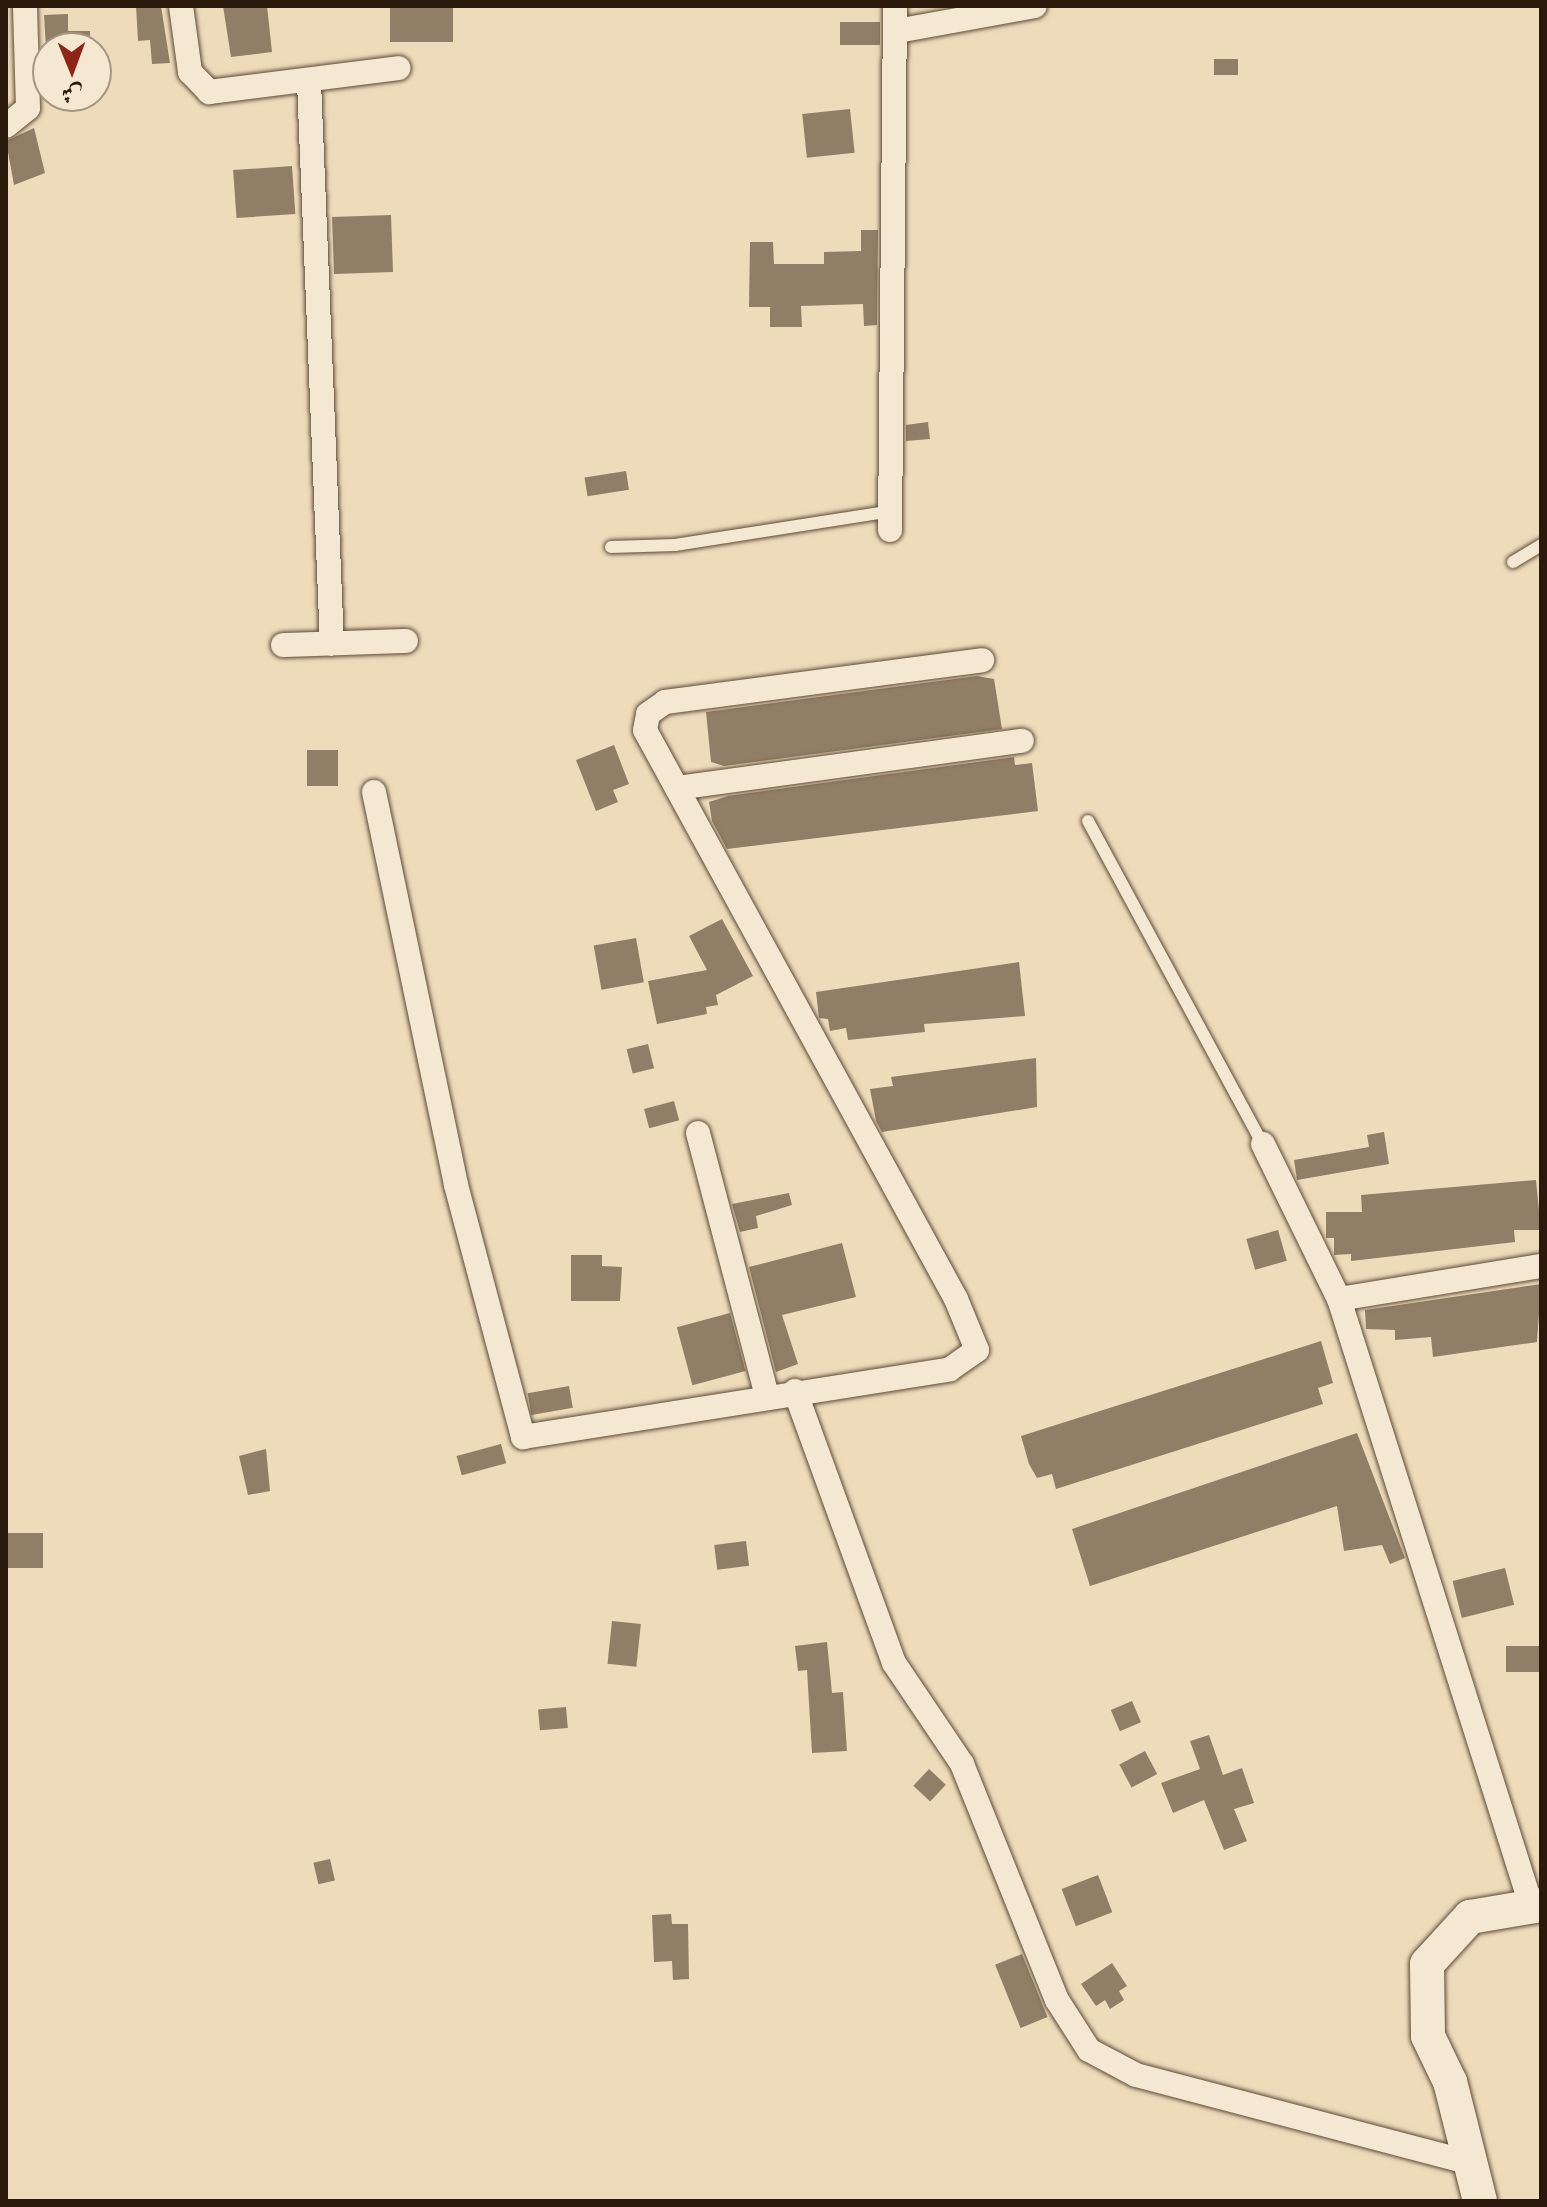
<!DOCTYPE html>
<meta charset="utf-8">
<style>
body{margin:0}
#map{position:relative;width:1547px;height:2207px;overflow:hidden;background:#eedbba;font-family:"IM FELL French Canon",Amiri,serif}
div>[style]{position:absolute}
.building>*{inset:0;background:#907e66;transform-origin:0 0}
.roads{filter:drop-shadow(0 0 2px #5c4a37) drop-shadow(0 0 2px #5c4a37)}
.service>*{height:12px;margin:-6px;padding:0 6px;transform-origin:6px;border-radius:6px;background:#f4e8d2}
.minor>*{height:24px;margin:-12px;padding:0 12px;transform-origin:12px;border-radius:12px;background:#f4e8d2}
.secondary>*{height:34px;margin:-17px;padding:0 17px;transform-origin:17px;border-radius:17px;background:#f4e8d2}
span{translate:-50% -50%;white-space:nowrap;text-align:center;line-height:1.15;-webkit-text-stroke:6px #f4e8d2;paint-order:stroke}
.frame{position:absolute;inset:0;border:8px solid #2b190b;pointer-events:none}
.north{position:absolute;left:32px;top:32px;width:80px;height:80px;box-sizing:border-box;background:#f4e8d2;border:2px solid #a49582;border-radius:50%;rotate:179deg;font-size:22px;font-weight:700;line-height:32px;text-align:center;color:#2b190b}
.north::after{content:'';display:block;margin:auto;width:28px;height:36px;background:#8f2418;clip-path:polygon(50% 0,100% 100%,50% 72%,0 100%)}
</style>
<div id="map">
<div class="building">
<div style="clip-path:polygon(136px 6px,161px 6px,170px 63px,152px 64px,150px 40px,138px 41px)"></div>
<div style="clip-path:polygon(223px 6px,267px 6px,272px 52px,231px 57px)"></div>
<div style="left:390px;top:6px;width:63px;height:36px"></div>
<div style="clip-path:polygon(68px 14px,68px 31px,90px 31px,90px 48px,46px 48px,44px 15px)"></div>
<div style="left:840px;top:22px;width:40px;height:23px"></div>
<div style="left:1214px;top:59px;width:24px;height:16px"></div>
<div style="left:850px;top:109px;width:44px;height:48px;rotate:84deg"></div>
<div style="clip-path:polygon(34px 128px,45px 173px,14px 185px,6px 141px)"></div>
<div style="left:292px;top:166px;width:48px;height:59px;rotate:86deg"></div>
<div style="left:391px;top:215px;width:57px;height:59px;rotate:88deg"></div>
<div style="clip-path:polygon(861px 230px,878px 230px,877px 325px,864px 326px,863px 304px,801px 306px,802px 327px,770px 327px,770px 307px,749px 307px,750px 242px,773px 242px,774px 264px,824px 264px,824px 252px,861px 251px)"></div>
<div style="clip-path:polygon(928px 422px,930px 439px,906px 441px,906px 425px)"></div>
<div style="left:626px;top:471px;width:19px;height:42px;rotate:81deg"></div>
<div style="clip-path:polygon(977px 676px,994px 679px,1002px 729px,724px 766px,711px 762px,706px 712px)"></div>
<div style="clip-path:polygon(614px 745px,629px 784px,613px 790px,618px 802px,596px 811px,576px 760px)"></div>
<div style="left:307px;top:750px;width:31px;height:36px"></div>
<div style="clip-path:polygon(1014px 757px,1015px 765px,1032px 763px,1038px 811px,727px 849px,712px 821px,709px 802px,728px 796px)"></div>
<div style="clip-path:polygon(722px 919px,753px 976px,716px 995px,718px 1005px,706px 1007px,707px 1014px,657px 1024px,648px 981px,707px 970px,689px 936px)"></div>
<div style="left:636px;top:938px;width:45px;height:43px;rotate:80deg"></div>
<div style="clip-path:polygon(1019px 962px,1025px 1016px,924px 1024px,925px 1032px,848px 1040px,846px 1028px,830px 1031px,828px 1019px,819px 1018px,816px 992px)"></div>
<div style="left:648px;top:1044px;width:25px;height:22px;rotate:76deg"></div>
<div style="clip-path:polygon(1036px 1058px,1037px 1107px,882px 1132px,876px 1121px,870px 1089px,893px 1086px,891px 1077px)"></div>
<div style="left:674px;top:1101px;width:20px;height:31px;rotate:75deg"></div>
<div style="clip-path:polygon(1384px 1132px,1389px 1164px,1297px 1180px,1294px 1160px,1369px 1147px,1367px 1135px)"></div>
<div style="clip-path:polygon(1536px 1180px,1541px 1230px,1514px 1230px,1515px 1242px,1351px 1261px,1351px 1254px,1334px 1255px,1334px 1238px,1326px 1238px,1326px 1212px,1362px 1212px,1361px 1195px)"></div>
<div style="clip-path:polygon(789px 1193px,792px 1205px,756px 1216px,758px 1228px,740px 1232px,732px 1204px)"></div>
<div style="left:1278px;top:1230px;width:32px;height:33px;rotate:74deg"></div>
<div style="clip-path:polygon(842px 1243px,856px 1297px,782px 1315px,798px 1364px,776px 1372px,749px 1267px)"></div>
<div style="clip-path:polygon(571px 1255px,602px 1255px,602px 1266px,622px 1267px,620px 1301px,571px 1301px)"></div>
<div style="clip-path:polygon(1541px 1284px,1537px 1342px,1433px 1357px,1431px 1337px,1395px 1340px,1395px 1330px,1366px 1329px,1365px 1310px)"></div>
<div style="left:730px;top:1313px;width:60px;height:55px;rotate:75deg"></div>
<div style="clip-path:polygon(1321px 1341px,1333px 1383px,1318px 1388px,1323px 1404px,1056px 1489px,1052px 1474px,1037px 1478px,1029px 1464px,1021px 1436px)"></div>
<div style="left:569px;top:1386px;width:22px;height:42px;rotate:80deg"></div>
<div style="clip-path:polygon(1357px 1433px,1405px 1558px,1390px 1564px,1382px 1545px,1344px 1551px,1337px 1506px,1090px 1586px,1072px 1529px)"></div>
<div style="left:501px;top:1444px;width:20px;height:46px;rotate:75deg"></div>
<div style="clip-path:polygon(266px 1449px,270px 1491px,248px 1495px,239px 1456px)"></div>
<div style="left:6px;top:1533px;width:37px;height:35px"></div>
<div style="left:746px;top:1541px;width:25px;height:32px;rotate:83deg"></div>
<div style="left:1505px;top:1568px;width:38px;height:54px;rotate:76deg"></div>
<div style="left:612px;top:1621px;width:29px;height:43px;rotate:6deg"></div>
<div style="clip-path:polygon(827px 1642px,832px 1693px,843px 1692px,847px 1751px,812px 1753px,807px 1670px,798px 1671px,795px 1646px)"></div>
<div style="left:1541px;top:1646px;width:26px;height:35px;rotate:90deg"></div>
<div style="left:1132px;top:1701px;width:23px;height:23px;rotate:67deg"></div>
<div style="left:566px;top:1707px;width:21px;height:28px;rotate:85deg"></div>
<div style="clip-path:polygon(1209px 1735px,1223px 1775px,1242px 1768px,1254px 1803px,1234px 1809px,1247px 1841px,1224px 1850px,1204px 1800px,1173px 1813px,1161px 1783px,1200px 1769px,1190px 1741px)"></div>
<div style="left:1145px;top:1751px;width:26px;height:29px;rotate:62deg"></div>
<div style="left:929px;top:1769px;width:23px;height:23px;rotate:43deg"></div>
<div style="left:330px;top:1859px;width:22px;height:17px;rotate:77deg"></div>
<div style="left:1098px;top:1875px;width:40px;height:39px;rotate:69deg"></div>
<div style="clip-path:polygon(671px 1914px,672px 1924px,688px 1924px,689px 1979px,673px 1980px,672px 1961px,654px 1962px,652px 1915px)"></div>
<div style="left:1022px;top:1954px;width:68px;height:29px;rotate:68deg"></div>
<div style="clip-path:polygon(1112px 1963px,1127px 1986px,1119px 1991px,1124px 2000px,1110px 2009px,1105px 2000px,1096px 2006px,1081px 1984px)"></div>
</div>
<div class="roads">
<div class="service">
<div style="left:611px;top:547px;width:64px;rotate:-1.8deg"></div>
<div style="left:675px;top:545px;width:219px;rotate:-8.9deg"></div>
<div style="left:1513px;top:562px;width:33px;rotate:-31deg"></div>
<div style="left:1088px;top:821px;width:367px;rotate:61.6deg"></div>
</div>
<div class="minor">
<div style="left:181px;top:6px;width:67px;rotate:82.2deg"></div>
<div style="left:190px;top:72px;width:28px;rotate:46deg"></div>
<div style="left:209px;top:92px;width:191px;rotate:-7.2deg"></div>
<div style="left:897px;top:31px;width:140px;rotate:-10.3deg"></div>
<div style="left:309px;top:82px;width:562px;rotate:87.66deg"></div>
<div style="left:6px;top:126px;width:28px;rotate:-39deg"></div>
<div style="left:28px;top:108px;width:102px;rotate:-91.7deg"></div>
<div style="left:890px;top:530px;width:524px;rotate:-89.45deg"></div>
<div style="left:283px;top:645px;width:123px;rotate:-1.9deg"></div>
<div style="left:677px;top:788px;width:348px;rotate:-7.8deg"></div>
<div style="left:374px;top:792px;width:401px;rotate:78.2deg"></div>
<div style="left:456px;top:1185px;width:261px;rotate:75.1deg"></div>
<div style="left:523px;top:1437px;width:432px;rotate:-9deg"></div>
<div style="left:950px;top:1369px;width:33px;rotate:-35deg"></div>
<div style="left:977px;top:1350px;width:55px;rotate:-112.4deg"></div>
<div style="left:956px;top:1299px;width:648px;rotate:-118.66deg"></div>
<div style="left:645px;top:730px;width:16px;rotate:-79deg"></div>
<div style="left:648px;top:714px;width:21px;rotate:-35deg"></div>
<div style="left:665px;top:702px;width:320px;rotate:-7.5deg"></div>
<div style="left:698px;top:1133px;width:272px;rotate:75.3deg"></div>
<div style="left:1263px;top:1144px;width:173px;rotate:63.9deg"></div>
<div style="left:1339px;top:1299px;width:636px;rotate:72.42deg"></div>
<div style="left:1339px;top:1299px;width:205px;rotate:-9.3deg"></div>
<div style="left:795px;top:1391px;width:289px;rotate:70deg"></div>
<div style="left:894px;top:1663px;width:122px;rotate:56deg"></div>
<div style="left:962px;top:1764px;width:254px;rotate:68.1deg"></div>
<div style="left:1057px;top:2000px;width:59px;rotate:57.4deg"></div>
<div style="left:1089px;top:2050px;width:53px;rotate:28deg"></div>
<div style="left:1136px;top:2075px;width:346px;rotate:14.7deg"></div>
</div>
<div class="secondary">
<div style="left:1480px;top:2201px;width:123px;rotate:-104.1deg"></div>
<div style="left:1450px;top:2082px;width:51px;rotate:-115.6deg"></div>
<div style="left:1428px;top:2036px;width:72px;rotate:-90.8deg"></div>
<div style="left:1427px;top:1964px;width:64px;rotate:-47.5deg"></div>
<div style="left:1470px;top:1917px;width:72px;rotate:-9.6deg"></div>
</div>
</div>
<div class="frame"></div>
<div class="north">ش</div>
</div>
